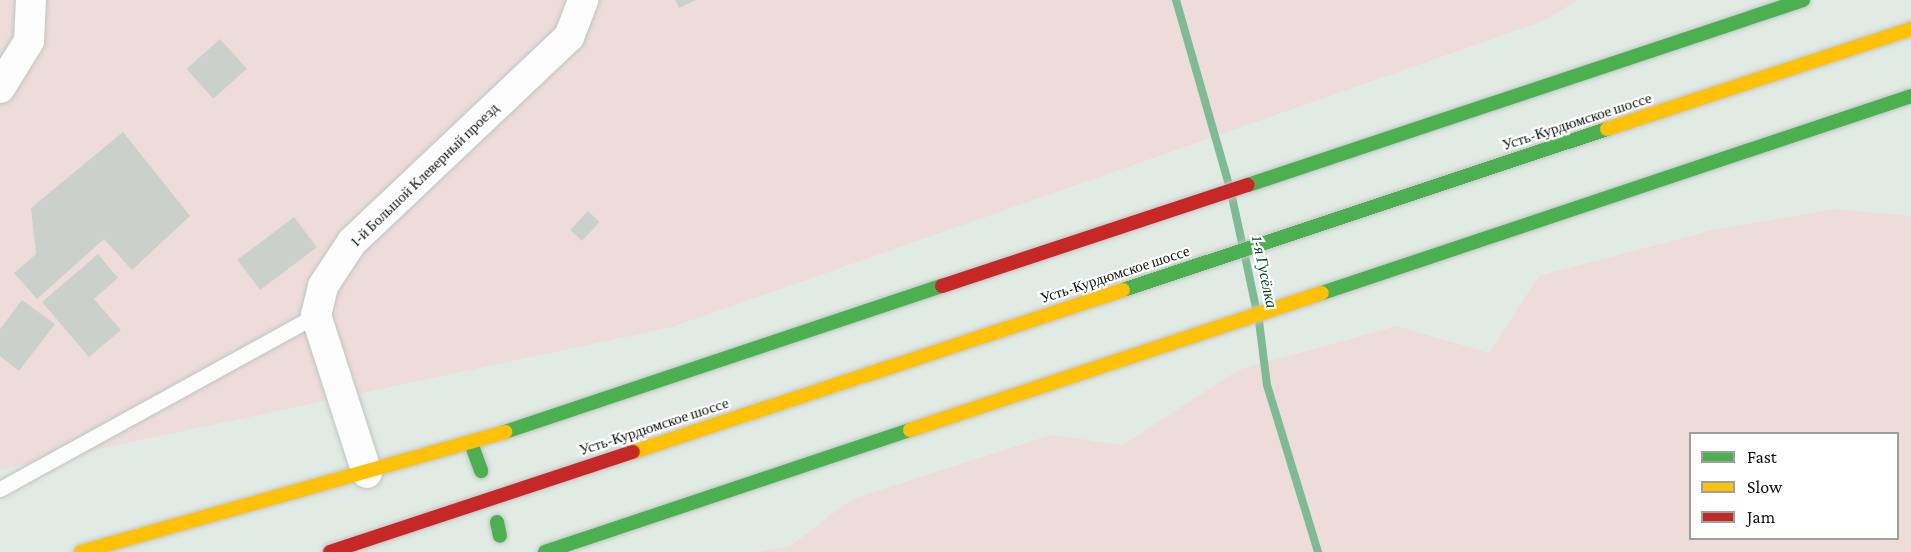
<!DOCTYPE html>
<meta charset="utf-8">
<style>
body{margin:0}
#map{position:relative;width:1911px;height:552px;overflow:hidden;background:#e2eae4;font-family:"Crimson Pro",serif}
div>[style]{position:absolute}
.green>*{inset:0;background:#eedcdb}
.stream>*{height:8px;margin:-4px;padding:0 4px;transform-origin:4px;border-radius:4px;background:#7eba93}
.building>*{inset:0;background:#cad1cc;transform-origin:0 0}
.roads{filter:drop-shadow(0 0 2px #bfc5c1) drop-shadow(0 0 2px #bfc5c1)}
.lane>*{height:15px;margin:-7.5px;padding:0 7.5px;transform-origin:7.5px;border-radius:7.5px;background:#fbfcfb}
.street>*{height:30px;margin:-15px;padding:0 15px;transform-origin:15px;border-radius:15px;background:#fbfcfb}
.fast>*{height:14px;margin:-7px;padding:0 7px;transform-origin:7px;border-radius:7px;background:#4caf50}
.slow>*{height:14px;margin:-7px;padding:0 7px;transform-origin:7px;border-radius:7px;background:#ffc107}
.jam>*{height:14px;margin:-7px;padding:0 7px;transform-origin:7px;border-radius:7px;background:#c62828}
.bridges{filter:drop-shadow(0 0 2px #bfc5c1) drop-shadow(0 0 2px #bfc5c1)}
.fast-bridge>*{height:14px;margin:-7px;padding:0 7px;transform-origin:7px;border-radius:7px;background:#4caf50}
.slow-bridge>*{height:14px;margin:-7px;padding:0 7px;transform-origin:7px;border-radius:7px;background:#ffc107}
.jam-bridge>*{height:14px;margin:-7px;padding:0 7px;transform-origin:7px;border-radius:7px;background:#c62828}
span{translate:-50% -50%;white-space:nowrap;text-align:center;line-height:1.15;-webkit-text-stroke:4.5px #fff;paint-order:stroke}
.street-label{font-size:15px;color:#0c110e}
.water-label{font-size:16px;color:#004320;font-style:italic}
.legend{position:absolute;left:1689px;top:432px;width:210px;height:108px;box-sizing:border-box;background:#fff;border:2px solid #9ea09f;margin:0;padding:8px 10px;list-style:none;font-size:18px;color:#0c110e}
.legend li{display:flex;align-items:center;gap:12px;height:30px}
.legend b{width:30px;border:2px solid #9ea09f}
</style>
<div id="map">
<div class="green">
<div style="clip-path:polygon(0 0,1578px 0,1543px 21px,672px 327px,0 470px)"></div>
<div style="clip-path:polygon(evenodd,1834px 209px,1911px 216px,1911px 552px,757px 552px,790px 546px,852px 499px,1051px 435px,1123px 445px,1238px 370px,1397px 326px,1489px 353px,1539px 276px,1713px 230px,1834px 209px,1690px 434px,1898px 434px,1898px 538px,1690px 538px,1690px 434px)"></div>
</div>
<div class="stream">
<div style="left:1176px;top:0;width:192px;rotate:74deg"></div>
<div style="left:1232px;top:197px;width:47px;rotate:77.7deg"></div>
<div style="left:1245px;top:256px;width:53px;rotate:78.1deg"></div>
<div style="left:1259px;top:321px;width:64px;rotate:82.9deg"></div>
<div style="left:1267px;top:385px;width:175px;rotate:73deg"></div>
</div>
<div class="building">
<div style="clip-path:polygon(675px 0,696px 0,679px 8px)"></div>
<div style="left:220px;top:39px;width:40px;height:45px;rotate:48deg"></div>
<div style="clip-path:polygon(123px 132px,190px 216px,132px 270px,104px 239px,37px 299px,14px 273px,36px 254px,31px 208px)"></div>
<div style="left:588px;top:211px;width:16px;height:26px;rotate:43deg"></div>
<div style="left:294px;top:217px;width:38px;height:71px;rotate:53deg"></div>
<div style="clip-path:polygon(98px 254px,118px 278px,94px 299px,121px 330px,89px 357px,42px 302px)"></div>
<div style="clip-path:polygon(22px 300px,55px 324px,19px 371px,0 356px,0 329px)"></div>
</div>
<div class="roads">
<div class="lane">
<div style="left:0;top:489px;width:361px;rotate:-28.8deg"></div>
</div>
<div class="street">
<div style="left:0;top:88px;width:55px;rotate:-58.3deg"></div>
<div style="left:29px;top:41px;width:41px;rotate:-87.2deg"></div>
<div style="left:367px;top:473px;width:166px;rotate:-107.9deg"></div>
<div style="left:316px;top:315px;width:30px;rotate:-76deg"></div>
<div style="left:323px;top:286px;width:53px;rotate:-56.6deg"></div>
<div style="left:352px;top:242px;width:299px;rotate:-43.4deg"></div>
<div style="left:569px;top:37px;width:40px;rotate:-69deg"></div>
</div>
<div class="fast">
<div style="left:1248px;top:185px;width:585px;rotate:-18.43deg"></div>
<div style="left:1322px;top:293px;width:621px;rotate:-18.49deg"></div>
<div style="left:505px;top:432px;width:461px;rotate:-18.5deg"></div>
<div style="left:471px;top:443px;width:30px;rotate:70deg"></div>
<div style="left:497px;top:522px;width:14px;rotate:78deg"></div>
<div style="left:545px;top:552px;width:385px;rotate:-18.5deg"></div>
</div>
<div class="slow">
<div style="left:910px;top:430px;width:434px;rotate:-18.4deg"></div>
<div style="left:81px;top:552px;width:441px;rotate:-15.8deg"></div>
</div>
<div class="jam">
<div style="left:942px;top:286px;width:322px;rotate:-18.3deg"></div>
</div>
</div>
<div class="bridges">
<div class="fast-bridge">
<div style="left:1123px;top:290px;width:510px;rotate:-18.4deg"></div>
</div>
<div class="slow-bridge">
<div style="left:1607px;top:129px;width:320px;rotate:-18.2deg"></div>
<div style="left:633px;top:452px;width:516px;rotate:-18.29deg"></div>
</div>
<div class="jam-bridge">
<div style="left:330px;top:552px;width:319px;rotate:-18.3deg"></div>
</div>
</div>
<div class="street-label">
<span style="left:1577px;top:122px;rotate:-18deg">Усть-Курдюмское шоссе</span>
<span style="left:425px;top:175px;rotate:-44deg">1-й Большой Клеверный проезд</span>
<span style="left:1115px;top:275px;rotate:-18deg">Усть-Курдюмское шоссе</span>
<span style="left:654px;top:427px;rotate:-18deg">Усть-Курдюмское шоссе</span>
</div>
<div class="water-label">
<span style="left:1264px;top:272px;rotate:78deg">1-я Гусёлка</span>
</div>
<ul class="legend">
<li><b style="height:8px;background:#4caf50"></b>Fast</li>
<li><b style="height:8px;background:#ffc107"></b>Slow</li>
<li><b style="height:8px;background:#c62828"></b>Jam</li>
</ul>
</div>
